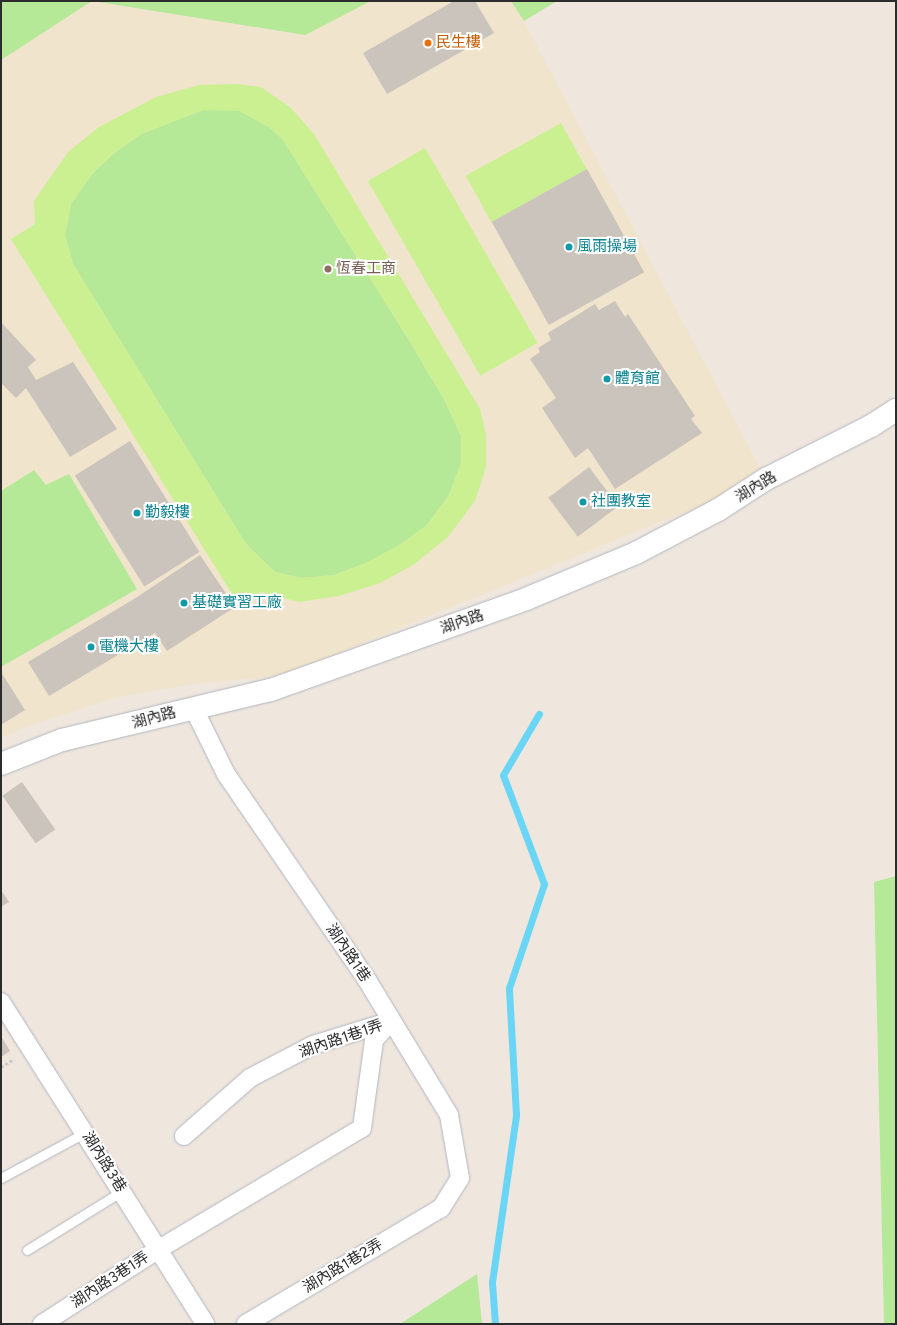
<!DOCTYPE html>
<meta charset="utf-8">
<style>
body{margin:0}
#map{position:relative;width:897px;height:1325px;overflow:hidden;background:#efe7de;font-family:Figtree,"Noto Sans TC",sans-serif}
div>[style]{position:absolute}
.education>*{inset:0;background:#f1e4cc}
.green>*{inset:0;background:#b5e897}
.pitch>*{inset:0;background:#cbf092;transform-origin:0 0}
.stream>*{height:7px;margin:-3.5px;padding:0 3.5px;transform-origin:3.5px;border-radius:3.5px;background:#6bd5f6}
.building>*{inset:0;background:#cac4bd;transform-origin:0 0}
.path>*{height:2.5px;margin-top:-1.25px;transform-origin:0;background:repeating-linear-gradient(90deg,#c8c8c8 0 3px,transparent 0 5px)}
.roads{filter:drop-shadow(0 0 1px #b2b5c0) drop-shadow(0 0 1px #b2b5c0)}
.service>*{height:9px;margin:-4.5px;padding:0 4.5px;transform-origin:4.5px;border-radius:4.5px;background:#fff}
.minor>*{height:18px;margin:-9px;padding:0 9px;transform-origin:9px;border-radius:9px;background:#fff}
.tertiary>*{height:22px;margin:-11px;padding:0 11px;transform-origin:11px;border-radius:11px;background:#fff}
.dots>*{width:11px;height:11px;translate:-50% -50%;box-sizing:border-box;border:2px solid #fff;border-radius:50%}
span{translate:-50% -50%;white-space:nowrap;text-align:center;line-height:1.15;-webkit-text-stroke:4px #fff;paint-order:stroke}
.food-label{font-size:15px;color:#c56008}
.left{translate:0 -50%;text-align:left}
.culture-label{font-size:15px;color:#0d838f}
.education-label{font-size:15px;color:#785e54}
.street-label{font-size:15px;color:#2c2c2c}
.frame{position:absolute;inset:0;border:2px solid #2c2c2c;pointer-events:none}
</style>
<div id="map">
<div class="education">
<div style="clip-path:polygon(92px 1px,304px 35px,371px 1px,511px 1px,524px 21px,766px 479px,282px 676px,192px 684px,115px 698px,28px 726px,1px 738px,1px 60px)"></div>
</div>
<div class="green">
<div style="clip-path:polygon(1px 1px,371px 1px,305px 35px,92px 1px,1px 60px)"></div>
<div style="clip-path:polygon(511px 1px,557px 1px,524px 21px)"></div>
<div style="clip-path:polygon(203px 110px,238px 110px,269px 127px,283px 140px,407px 337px,445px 401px,461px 436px,461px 463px,449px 495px,427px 525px,398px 546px,366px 563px,334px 575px,302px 578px,275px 572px,246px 544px,73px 264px,65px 235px,71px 204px,92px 174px,112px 155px,141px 134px)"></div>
<div style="clip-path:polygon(34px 470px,46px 485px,69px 474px,137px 589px,1px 667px,1px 491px)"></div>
<div style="clip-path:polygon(896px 876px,896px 1324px,884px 1324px,874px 882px)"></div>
<div style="clip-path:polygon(477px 1274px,482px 1324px,400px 1324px)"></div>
</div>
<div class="pitch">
<div style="clip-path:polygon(evenodd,236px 84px,261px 87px,291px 108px,314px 134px,480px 409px,486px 435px,486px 467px,475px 501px,448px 537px,413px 565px,380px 583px,339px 596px,299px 602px,261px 592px,239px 605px,11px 239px,35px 224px,34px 201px,68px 152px,99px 127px,156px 97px,199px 85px,236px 84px,203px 110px,239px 111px,269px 127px,283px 140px,407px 337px,445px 401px,461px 436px,461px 463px,449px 495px,427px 525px,398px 546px,366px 563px,334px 575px,302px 578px,275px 572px,246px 544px,73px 264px,65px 235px,71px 204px,92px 174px,112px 155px,141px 134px,203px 110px)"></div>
<div style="left:561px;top:123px;width:53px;height:109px;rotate:61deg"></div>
<div style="left:425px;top:148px;width:225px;height:66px;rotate:60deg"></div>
</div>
<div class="stream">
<div style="left:495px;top:1324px;width:42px;rotate:-94.1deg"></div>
<div style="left:492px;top:1282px;width:169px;rotate:-81.8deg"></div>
<div style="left:516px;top:1115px;width:127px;rotate:-93.2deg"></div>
<div style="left:509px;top:988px;width:110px;rotate:-71.4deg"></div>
<div style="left:544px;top:884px;width:116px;rotate:-110.6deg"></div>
<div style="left:503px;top:775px;width:71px;rotate:-59.5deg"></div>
</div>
<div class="building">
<div style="clip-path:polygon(454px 1px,475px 1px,494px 33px,387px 94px,363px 53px)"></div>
<div style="left:587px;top:169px;width:118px;height:109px;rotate:61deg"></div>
<div style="clip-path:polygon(615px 301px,625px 317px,628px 314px,695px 416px,691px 419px,702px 433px,615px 489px,588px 448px,575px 458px,542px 408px,556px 398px,530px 359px,540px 352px,538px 348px,551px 340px,548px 333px,595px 304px,599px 310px)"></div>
<div style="clip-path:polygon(1px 322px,36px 360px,28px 367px,36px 380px,73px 362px,117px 429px,70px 457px,26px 388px,16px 398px,1px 383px)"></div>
<div style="left:130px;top:441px;width:131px;height:65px;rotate:58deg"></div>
<div style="left:589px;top:467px;width:49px;height:51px;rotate:53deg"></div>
<div style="clip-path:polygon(200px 555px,235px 607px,167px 651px,155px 633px,49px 696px,28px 662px,134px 599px)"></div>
<div style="clip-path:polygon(1px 672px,25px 710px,1px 725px)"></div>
<div style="left:22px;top:782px;width:58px;height:24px;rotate:55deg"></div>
<div style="clip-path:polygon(1px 890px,9px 902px,1px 907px)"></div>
<div style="clip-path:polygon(1px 1036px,10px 1051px,1px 1057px)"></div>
</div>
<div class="path">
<div style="left:1px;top:1067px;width:15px;rotate:-32deg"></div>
</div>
<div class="roads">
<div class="service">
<div style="left:1px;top:1178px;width:97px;rotate:-28.4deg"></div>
<div style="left:27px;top:1250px;width:112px;rotate:-31.8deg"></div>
</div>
<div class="minor">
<div style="left:193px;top:707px;width:75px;rotate:63.8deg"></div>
<div style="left:226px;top:774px;width:250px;rotate:55.6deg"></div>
<div style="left:367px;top:980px;width:158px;rotate:58.7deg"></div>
<div style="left:449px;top:1115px;width:64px;rotate:80.1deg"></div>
<div style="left:460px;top:1178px;width:36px;rotate:122deg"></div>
<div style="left:441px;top:1208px;width:227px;rotate:149.3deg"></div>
<div style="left:1px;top:1002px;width:381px;rotate:57.6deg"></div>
<div style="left:42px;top:1324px;width:139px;rotate:-32.7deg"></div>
<div style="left:159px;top:1249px;width:236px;rotate:-30.8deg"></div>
<div style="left:362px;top:1128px;width:89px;rotate:-82.2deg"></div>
<div style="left:374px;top:1040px;width:25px;rotate:-48deg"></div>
<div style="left:391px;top:1021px;width:82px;rotate:162.9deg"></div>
<div style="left:313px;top:1045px;width:71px;rotate:152.4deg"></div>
<div style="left:250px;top:1078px;width:88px;rotate:138.7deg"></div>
</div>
<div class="tertiary">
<div style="left:1px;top:764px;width:66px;rotate:-21.5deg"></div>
<div style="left:62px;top:740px;width:215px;rotate:-13.5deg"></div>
<div style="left:271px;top:690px;width:271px;rotate:-19.6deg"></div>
<div style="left:526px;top:599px;width:119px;rotate:-22.7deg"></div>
<div style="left:636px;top:553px;width:93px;rotate:-27.7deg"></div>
<div style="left:718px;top:510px;width:57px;rotate:-32.9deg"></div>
<div style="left:766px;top:479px;width:118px;rotate:-26.8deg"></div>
<div style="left:871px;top:426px;width:30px;rotate:-33deg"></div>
</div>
</div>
<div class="dots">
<div style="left:428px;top:43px;background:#e8710a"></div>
<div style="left:569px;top:247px;background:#0f9aa8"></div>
<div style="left:328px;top:269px;background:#8d6e63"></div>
<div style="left:607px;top:379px;background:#0f9aa8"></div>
<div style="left:583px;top:502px;background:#0f9aa8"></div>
<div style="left:137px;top:513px;background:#0f9aa8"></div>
<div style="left:184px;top:603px;background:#0f9aa8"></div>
<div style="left:91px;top:647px;background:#0f9aa8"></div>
</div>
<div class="food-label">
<span class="left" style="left:436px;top:43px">民生樓</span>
</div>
<div class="culture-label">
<span class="left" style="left:577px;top:247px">風雨操場</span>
<span class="left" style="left:615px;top:379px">體育館</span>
<span class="left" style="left:591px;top:502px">社團教室</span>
<span class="left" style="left:145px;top:513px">勤毅樓</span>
<span class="left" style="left:192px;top:603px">基礎實習工廠</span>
<span class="left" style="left:99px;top:647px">電機大樓</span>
</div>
<div class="education-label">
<span class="left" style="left:336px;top:269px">恆春工商</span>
</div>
<div class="street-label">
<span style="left:756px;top:487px;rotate:-31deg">湖內路</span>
<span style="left:462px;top:622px;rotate:-19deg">湖內路</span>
<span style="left:154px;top:718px;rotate:-15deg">湖內路</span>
<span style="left:348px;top:953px;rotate:56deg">湖內路1巷</span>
<span style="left:341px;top:1039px;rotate:-19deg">湖內路1巷1弄</span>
<span style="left:104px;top:1162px;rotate:58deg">湖內路3巷</span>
<span style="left:343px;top:1266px;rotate:-31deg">湖內路1巷2弄</span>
<span style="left:110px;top:1280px;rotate:-33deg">湖內路3巷1弄</span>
</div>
<div class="frame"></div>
</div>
